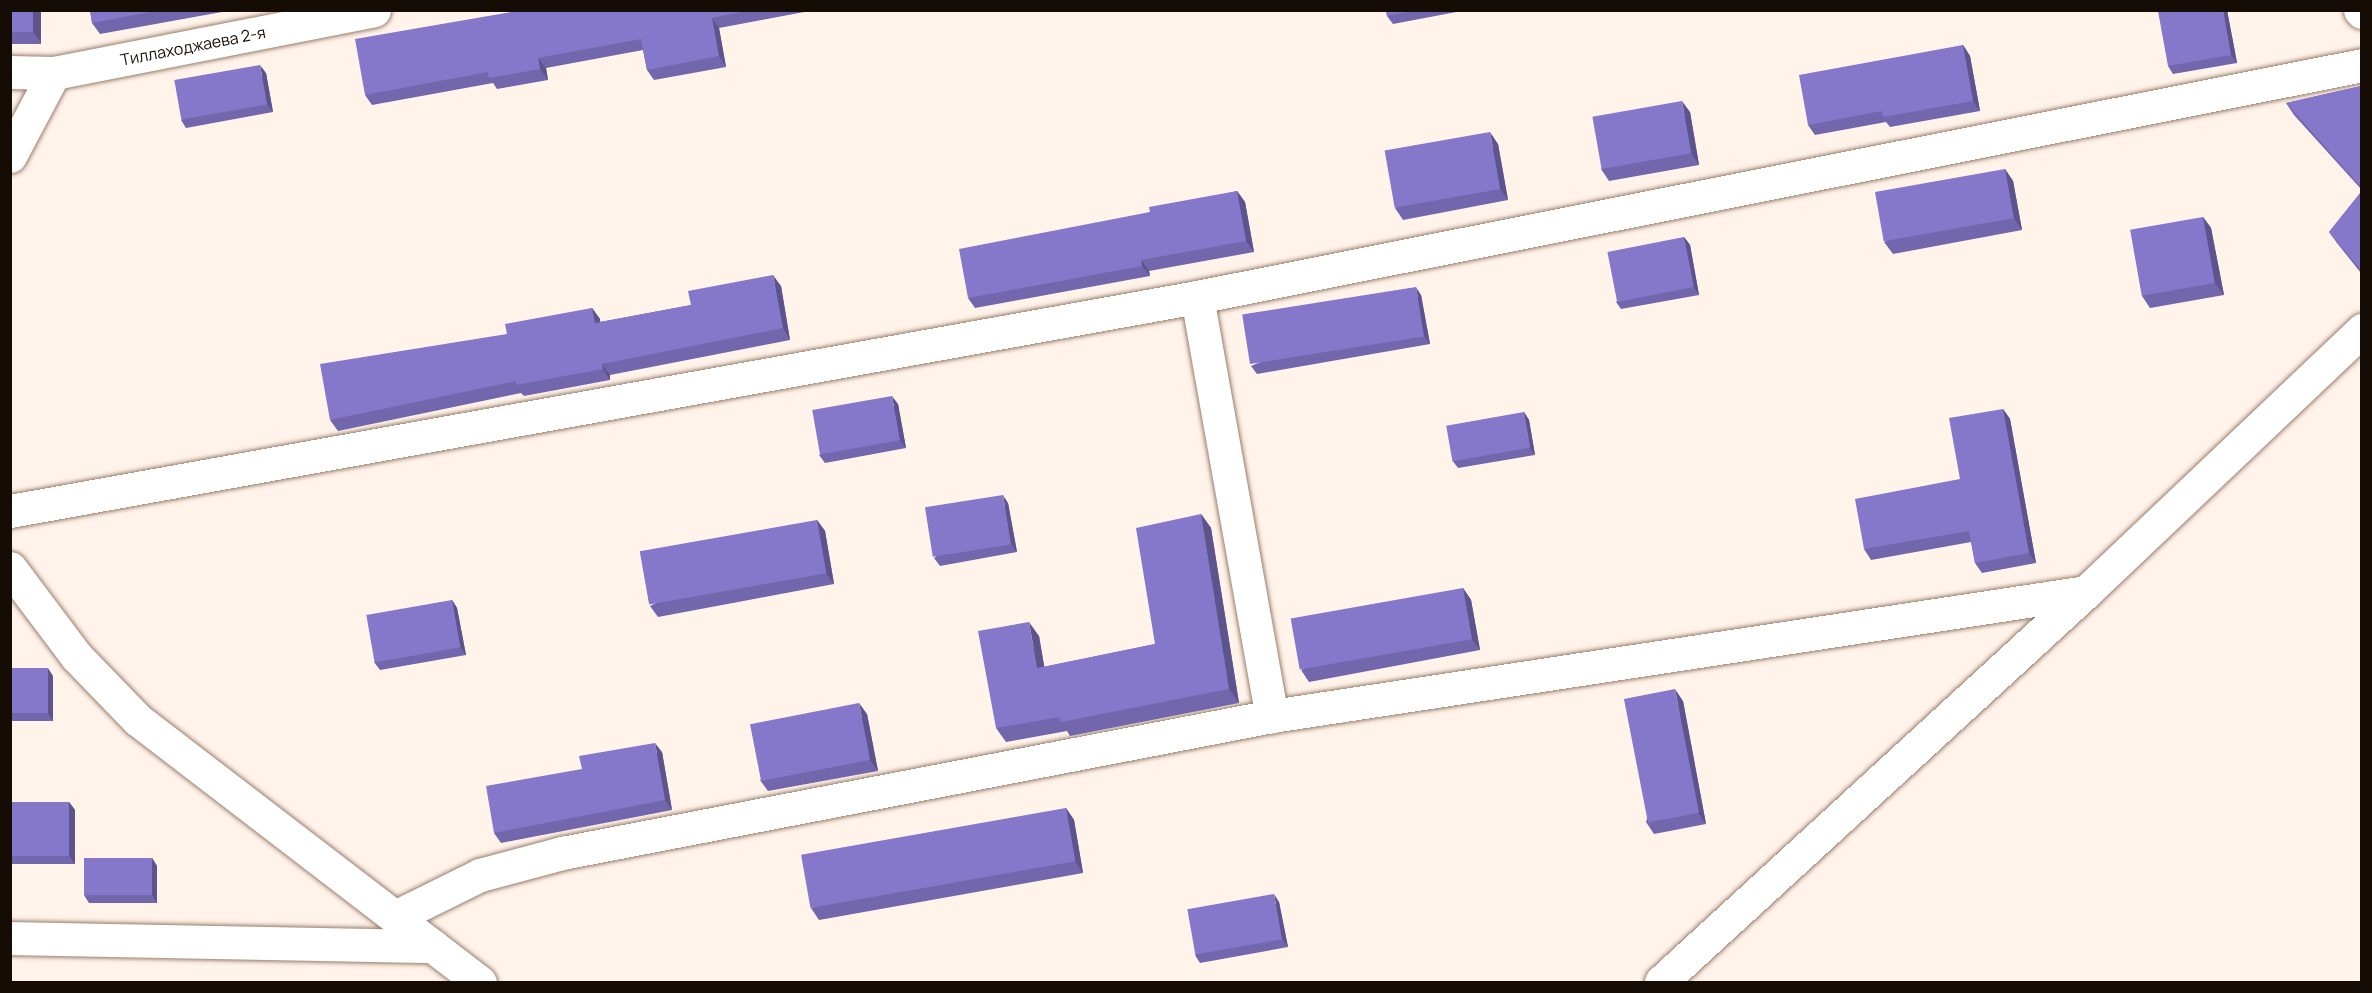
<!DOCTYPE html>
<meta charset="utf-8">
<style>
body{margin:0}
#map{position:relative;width:2372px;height:993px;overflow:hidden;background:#fff3ea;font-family:Manrope,sans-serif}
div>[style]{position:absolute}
.roads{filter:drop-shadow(0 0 2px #997e6c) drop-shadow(0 0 2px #997e6c)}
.street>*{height:33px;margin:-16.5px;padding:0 16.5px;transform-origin:16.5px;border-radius:16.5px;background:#fff}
.wall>*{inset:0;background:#7266ad;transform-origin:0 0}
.shaded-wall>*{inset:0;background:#5d538d}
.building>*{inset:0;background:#8577c9;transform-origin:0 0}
span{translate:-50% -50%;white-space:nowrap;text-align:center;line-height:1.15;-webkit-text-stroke:6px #fff;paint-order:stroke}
.street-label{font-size:16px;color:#150c05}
.frame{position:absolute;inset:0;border:12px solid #150c05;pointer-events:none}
</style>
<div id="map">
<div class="roads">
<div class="street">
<div style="left:2360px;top:10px;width:3px;rotate:45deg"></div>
<div style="left:10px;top:72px;width:44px;rotate:1.3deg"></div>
<div style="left:54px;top:73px;width:326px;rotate:-11.1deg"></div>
<div style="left:10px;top:156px;width:94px;rotate:-62.1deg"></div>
<div style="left:1197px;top:297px;width:426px;rotate:79.9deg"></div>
<div style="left:10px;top:511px;width:1206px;rotate:-10.22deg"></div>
<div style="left:1197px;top:297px;width:1188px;rotate:-11.26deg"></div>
<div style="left:10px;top:568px;width:110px;rotate:53.1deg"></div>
<div style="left:76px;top:656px;width:89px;rotate:45.9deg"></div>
<div style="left:138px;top:720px;width:431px;rotate:37.5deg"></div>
<div style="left:397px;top:916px;width:93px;rotate:-26.3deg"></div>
<div style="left:480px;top:875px;width:85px;rotate:-15deg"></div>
<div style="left:562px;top:853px;width:723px;rotate:-10.92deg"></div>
<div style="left:1272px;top:716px;width:823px;rotate:-8.66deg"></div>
<div style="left:10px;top:938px;width:423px;rotate:1.1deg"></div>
<div style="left:1661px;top:982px;width:577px;rotate:-42.54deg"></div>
<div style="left:2086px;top:592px;width:381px;rotate:-43.5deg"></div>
</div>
</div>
<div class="wall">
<div style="left:10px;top:10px;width:31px;height:34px"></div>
<div style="clip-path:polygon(90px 10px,233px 10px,100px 34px,92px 23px)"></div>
<div style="clip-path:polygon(523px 10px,815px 10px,719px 28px,726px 67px,654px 80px,647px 70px,643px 50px,546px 68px,548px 80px,497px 89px,493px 83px,372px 105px,365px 95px)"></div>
<div style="clip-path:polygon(1386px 10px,1467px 10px,1393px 24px,1387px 16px)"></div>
<div style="clip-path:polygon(2227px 10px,2237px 63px,2173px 74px,2168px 66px)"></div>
<div style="clip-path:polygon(1963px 45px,1970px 56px,1980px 111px,1890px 127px,1886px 122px,1815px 135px,1808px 125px)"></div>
<div style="clip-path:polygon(266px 73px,273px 112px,186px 128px,181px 120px)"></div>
<div style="clip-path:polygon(2361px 86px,2361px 189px,2294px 115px,2286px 103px)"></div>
<div style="clip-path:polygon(1690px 112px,1699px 165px,1609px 181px,1601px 169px)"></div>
<div style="clip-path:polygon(1498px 144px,1508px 200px,1403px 220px,1395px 208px)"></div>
<div style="clip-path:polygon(2005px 169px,2013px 181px,2022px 230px,1893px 254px,1884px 242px)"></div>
<div style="clip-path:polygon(1237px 191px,1245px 202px,1254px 252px,1149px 271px,1150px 276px,975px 308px,968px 298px,1150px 212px)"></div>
<div style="clip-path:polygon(2361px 192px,2361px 273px,2337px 243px,2329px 232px)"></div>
<div style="clip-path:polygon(2203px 217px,2211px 228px,2224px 295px,2150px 308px,2142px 296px)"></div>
<div style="clip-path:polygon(1684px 237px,1690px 245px,1699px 295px,1621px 309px,1616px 302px)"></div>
<div style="clip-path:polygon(781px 286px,790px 340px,610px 375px,610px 380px,524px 396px,521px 393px,338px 431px,330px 420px,507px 334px,592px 308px,600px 319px,600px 322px,691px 305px)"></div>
<div style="clip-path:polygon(1421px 295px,1430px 344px,1257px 374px,1251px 366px)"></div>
<div style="clip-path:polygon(898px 404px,906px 448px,825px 463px,819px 455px)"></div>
<div style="clip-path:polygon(2003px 409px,2010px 419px,2036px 563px,1982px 573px,1975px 563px,1971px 542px,1871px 560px,1864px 549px,1960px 479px)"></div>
<div style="clip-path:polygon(1524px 412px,1529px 420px,1535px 455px,1458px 468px,1452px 460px)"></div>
<div style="clip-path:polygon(1008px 503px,1017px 552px,940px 566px,934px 558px)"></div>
<div style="clip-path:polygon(1201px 514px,1211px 528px,1239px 703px,1070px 736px,1067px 731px,1006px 742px,996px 728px,1039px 636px,1044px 667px,1155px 644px)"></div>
<div style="clip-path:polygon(817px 520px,825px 531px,834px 584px,658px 617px,650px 606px)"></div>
<div style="clip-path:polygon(1463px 588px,1471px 600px,1480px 650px,1309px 682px,1301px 670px)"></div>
<div style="clip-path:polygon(452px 600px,457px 608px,466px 655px,380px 670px,374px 662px)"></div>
<div style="clip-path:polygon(10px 668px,53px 676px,53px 721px,10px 721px)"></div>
<div style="clip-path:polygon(1683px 701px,1706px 824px,1654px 834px,1646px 822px)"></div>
<div style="clip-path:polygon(867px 714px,878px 771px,768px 791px,760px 780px)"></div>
<div style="clip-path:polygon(662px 752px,672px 810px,501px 843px,494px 833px,582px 769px)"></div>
<div style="clip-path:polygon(10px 802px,69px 802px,75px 810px,75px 864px,10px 864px)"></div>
<div style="clip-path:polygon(1066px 808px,1074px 820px,1083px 873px,819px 920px,811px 908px)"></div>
<div style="clip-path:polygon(152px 858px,157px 866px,157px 903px,89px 903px,84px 895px)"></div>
<div style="clip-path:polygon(1279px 902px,1288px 947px,1200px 963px,1195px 955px)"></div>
</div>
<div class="shaded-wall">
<div style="clip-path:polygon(33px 10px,41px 10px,41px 43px,33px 32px)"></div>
<div style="clip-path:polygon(2223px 10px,2227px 10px,2237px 63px,2231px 55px)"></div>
<div style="clip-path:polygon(712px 18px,719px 28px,726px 67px,719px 56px)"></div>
<div style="clip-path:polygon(1963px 45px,1970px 56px,1980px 111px,1973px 101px)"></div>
<div style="clip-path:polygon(538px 58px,546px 68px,548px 80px,540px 69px)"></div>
<div style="clip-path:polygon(260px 65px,266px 73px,273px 112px,267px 104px)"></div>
<div style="clip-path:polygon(1682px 101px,1690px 112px,1699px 165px,1691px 153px)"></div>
<div style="clip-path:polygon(1490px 132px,1498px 144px,1508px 200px,1500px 189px)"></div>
<div style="clip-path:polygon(2005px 169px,2013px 181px,2022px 230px,2014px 218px)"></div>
<div style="clip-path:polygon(1237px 191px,1245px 202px,1254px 252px,1246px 241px)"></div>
<div style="clip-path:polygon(2203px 217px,2211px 228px,2224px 295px,2215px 283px)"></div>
<div style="clip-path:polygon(1684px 237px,1690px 245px,1699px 295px,1694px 287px)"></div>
<div style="clip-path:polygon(1141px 260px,1149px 271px,1150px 276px,1142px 266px)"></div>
<div style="clip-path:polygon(773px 275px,781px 286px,790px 340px,783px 328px)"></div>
<div style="clip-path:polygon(1416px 287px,1421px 295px,1430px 344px,1424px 336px)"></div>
<div style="clip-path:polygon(592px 308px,600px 319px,602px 334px,595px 323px)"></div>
<div style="clip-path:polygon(602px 364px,610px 375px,610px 380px,603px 369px)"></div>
<div style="clip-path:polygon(892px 396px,898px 404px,906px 448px,900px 440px)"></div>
<div style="clip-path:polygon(2003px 409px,2010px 419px,2036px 563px,2029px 553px)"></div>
<div style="clip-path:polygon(1524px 412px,1529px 420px,1535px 455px,1530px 447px)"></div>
<div style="clip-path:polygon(1003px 495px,1008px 503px,1017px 552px,1011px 544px)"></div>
<div style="clip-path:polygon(1201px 514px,1211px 528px,1239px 703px,1229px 689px)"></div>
<div style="clip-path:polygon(817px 520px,825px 531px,834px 584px,826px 573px)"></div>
<div style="clip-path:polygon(1463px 588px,1471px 600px,1480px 650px,1472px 639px)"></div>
<div style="clip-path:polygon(452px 600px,457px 608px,466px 655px,460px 647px)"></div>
<div style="clip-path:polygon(1029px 622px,1039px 636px,1047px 682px,1037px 668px)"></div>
<div style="clip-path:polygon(48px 668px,53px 676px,53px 721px,48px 713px)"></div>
<div style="clip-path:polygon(1675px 689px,1683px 701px,1706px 824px,1698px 813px)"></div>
<div style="clip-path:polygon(859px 703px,867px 714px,878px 771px,870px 760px)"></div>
<div style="clip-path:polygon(655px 743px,662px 752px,672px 810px,665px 800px)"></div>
<div style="clip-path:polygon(69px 802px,75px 810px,75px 864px,69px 856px)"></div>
<div style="clip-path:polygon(1066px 808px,1074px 820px,1083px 873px,1075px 861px)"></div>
<div style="clip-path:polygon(152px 858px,157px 866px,157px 903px,152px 895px)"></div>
<div style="clip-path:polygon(1274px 894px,1279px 902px,1288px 947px,1282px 939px)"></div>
</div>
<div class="building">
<div style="left:10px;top:10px;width:23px;height:22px"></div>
<div style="clip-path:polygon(90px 10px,161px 10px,92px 23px)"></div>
<div style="clip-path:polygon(523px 10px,751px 10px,712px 18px,719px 56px,647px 70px,641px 39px,538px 58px,540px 69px,489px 78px,488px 72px,365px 95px,355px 39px)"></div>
<div style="clip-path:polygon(1386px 10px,1418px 10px,1387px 16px)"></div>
<div style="clip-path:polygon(2161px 10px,2223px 10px,2231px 55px,2168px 66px,2158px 11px)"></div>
<div style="clip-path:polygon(1963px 45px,1973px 101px,1883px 117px,1882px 111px,1808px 125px,1799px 75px)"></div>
<div style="left:260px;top:65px;width:40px;height:87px;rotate:80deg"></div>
<div style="clip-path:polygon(2361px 86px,2361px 187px,2286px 103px)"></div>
<div style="left:1682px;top:101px;width:53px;height:91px;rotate:80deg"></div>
<div style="left:1490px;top:132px;width:58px;height:107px;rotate:80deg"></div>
<div style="left:2005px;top:169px;width:50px;height:132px;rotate:80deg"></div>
<div style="clip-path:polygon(1237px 191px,1246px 241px,1141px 260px,1142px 266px,968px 298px,959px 249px,1150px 212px,1149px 207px)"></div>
<div style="clip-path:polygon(2361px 192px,2361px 267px,2360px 269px,2329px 232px)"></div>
<div style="left:2203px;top:217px;width:67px;height:74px;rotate:80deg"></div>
<div style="left:1684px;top:237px;width:51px;height:78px;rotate:79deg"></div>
<div style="clip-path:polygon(773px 275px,783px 328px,602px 364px,603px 369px,516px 385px,516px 381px,330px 420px,320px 364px,507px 334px,505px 324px,592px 308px,595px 323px,691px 305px,688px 291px)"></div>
<div style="left:1416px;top:287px;width:50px;height:176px;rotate:81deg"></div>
<div style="left:892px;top:396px;width:45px;height:81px;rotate:80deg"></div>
<div style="clip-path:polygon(2003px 409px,2029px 553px,1975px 563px,1969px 531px,1864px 549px,1855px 499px,1960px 479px,1949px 418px)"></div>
<div style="left:1524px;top:412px;width:36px;height:79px;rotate:80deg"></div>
<div style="left:1003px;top:495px;width:50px;height:79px;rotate:81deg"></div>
<div style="clip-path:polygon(1201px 514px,1229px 689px,1061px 722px,1060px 717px,996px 728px,978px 631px,1029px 622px,1037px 668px,1155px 644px,1136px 528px)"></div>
<div style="left:817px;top:520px;width:54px;height:180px;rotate:80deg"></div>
<div style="left:1463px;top:588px;width:52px;height:175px;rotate:80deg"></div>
<div style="left:452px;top:600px;width:48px;height:87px;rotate:80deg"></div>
<div style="left:10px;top:668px;width:38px;height:45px"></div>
<div style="left:1675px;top:689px;width:126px;height:52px;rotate:79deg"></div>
<div style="left:859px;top:703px;width:58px;height:111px;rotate:79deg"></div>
<div style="clip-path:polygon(655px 743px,665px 800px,494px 833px,486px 786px,582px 769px,579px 756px)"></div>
<div style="left:10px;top:802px;width:59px;height:54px"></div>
<div style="left:1066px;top:808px;width:54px;height:269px;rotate:80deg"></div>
<div style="left:84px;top:858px;width:68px;height:37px"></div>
<div style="left:1274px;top:894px;width:46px;height:88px;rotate:80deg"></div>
</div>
<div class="street-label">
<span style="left:193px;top:46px;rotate:-11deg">Тиллаходжаева 2-я</span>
</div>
<div class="frame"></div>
</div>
